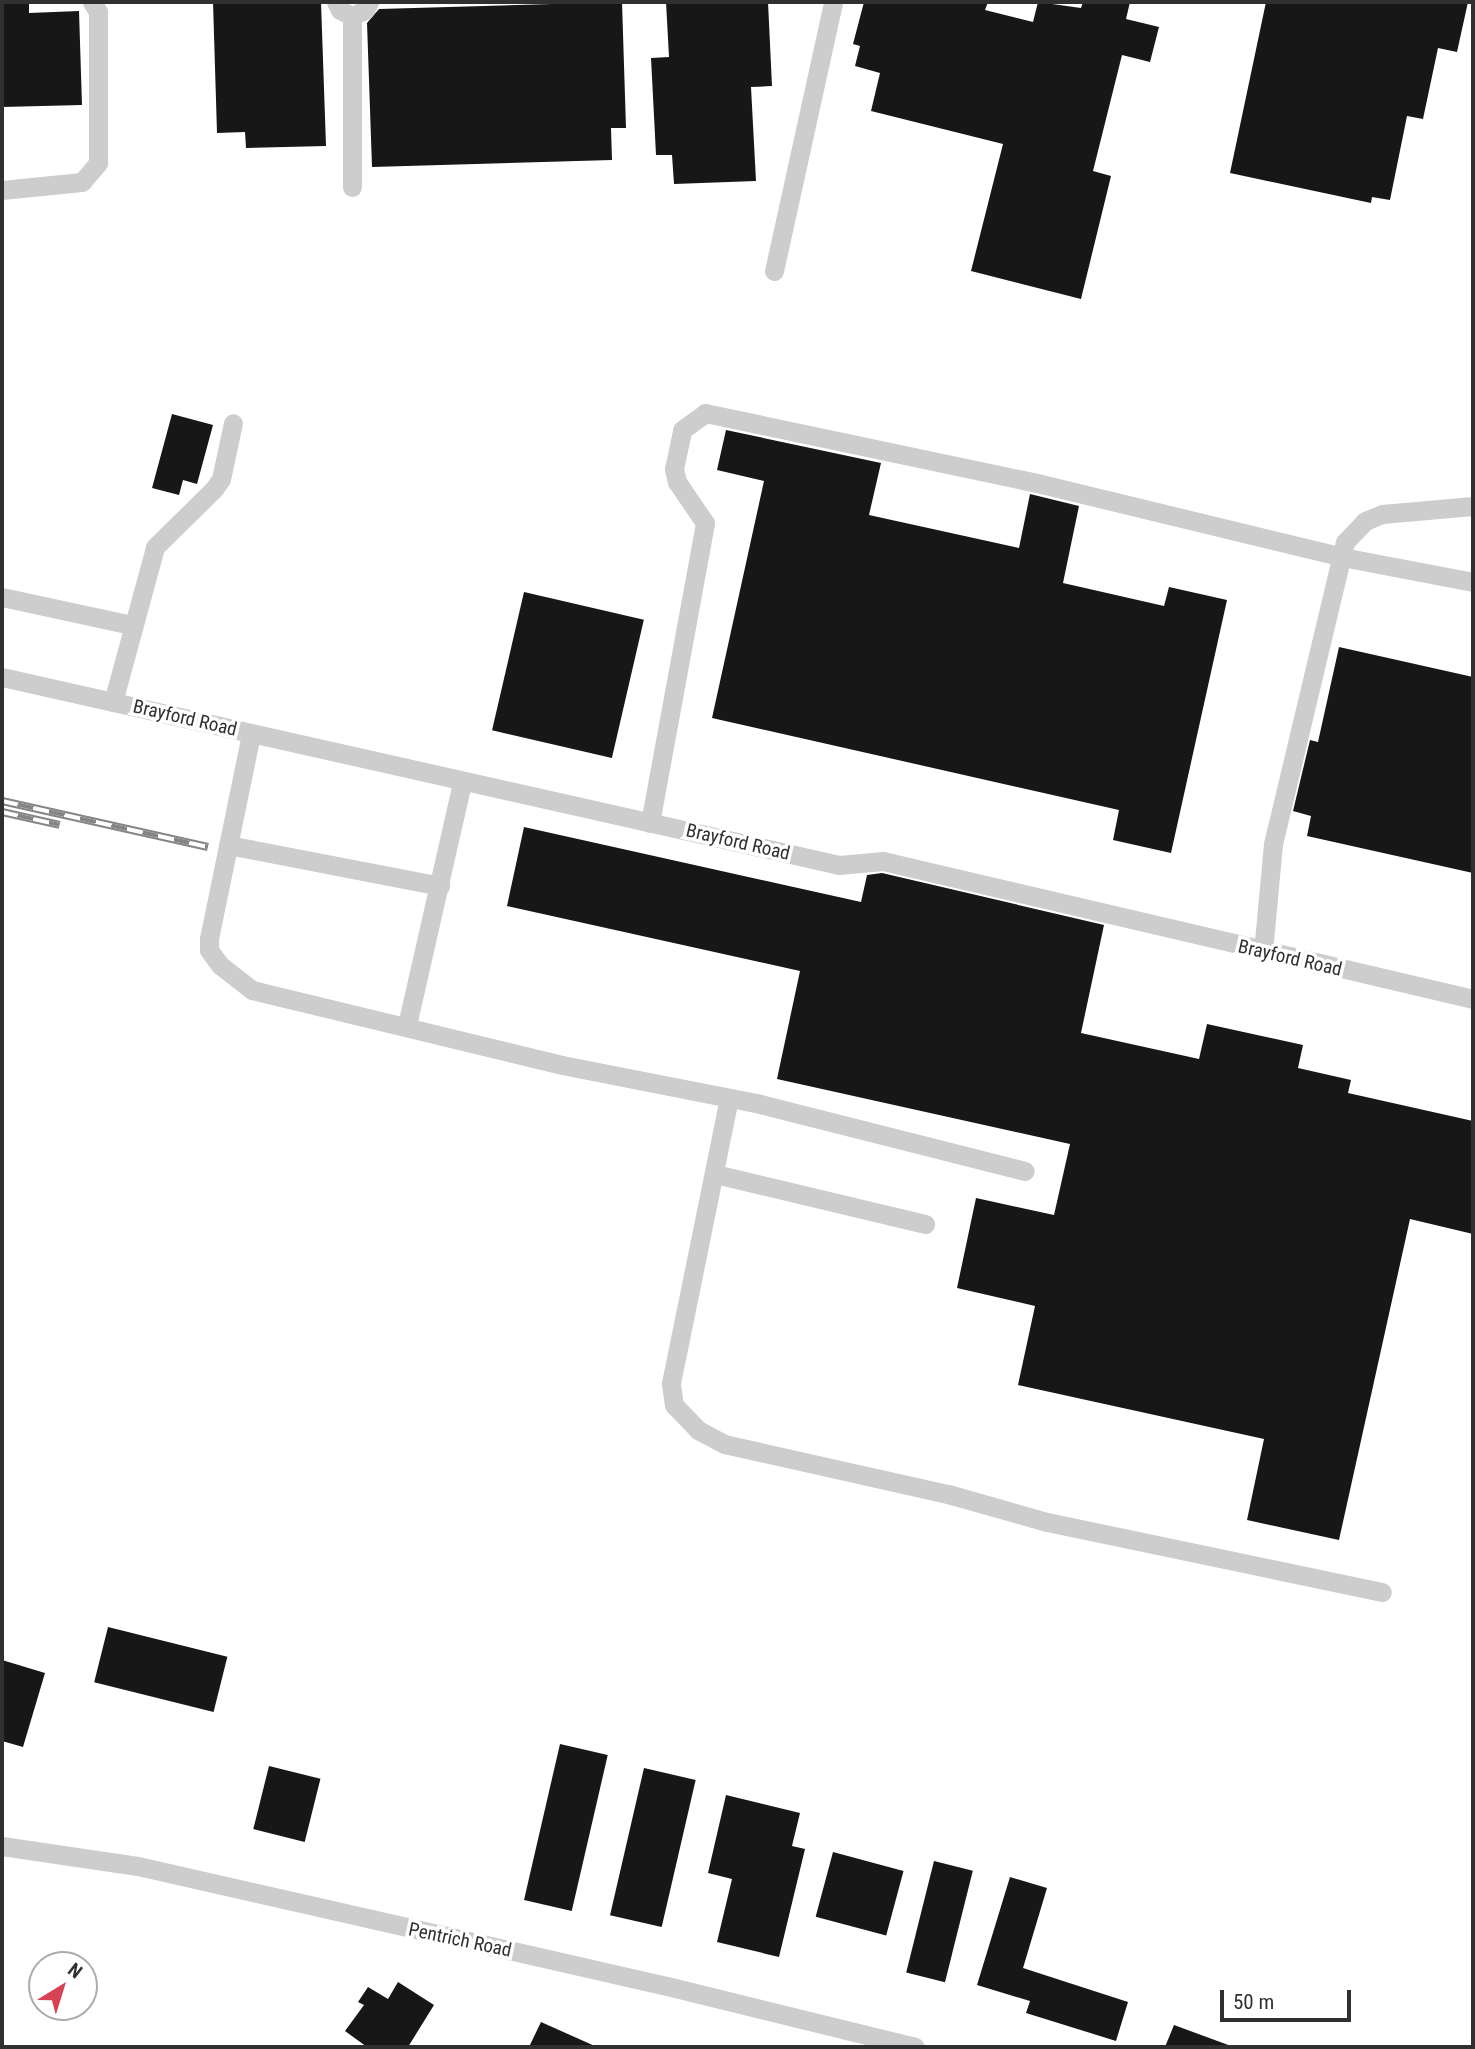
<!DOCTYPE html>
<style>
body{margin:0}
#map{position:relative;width:1475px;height:2049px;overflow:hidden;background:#fff;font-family:"Roboto Condensed",sans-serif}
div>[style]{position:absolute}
.building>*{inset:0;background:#171717;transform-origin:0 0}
.minor>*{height:19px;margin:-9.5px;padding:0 9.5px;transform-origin:9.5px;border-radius:9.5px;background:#cdcdcd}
.rail>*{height:8px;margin-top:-4px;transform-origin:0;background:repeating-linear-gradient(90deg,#fff 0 16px,#858585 0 32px);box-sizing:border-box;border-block:2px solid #858585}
span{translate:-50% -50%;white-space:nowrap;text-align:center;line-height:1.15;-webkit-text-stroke:7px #fff;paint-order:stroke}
.street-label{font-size:19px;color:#303030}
.frame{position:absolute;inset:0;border:4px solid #303030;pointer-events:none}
.north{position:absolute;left:28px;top:1951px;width:70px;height:70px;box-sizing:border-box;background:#fff;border:2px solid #acacac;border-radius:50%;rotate:38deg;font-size:19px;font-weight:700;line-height:28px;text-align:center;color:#303030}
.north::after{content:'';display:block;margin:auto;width:24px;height:32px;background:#d74255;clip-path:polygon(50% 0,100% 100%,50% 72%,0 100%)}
.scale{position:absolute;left:1220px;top:1990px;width:131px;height:32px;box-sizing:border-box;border:4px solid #303030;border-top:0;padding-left:9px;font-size:21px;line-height:24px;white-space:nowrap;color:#303030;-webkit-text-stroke:5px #fff;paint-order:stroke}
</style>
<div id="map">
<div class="building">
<div style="clip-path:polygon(2px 2px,29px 2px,29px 13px,79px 11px,82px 105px,2px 107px)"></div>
<div style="clip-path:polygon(213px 2px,321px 2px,326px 146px,246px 148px,245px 132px,217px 133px)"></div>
<div style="clip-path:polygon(622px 2px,626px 128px,611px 128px,612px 160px,372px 167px,367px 23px,379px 9px)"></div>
<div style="clip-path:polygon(666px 2px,768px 2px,772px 86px,751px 87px,756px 181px,674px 184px,672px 155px,656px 155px,651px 58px,669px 57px)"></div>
<div style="clip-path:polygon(864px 2px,988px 2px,985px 10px,1033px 22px,1038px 2px,1081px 8px,1083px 2px,1130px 2px,1126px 19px,1159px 27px,1150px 62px,1122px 55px,1093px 171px,1111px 176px,1081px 299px,971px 271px,1003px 144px,871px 111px,880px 73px,855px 66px,860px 46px,853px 44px)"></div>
<div style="clip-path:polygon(1266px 2px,1468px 2px,1457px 52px,1438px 48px,1423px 119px,1407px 116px,1390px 200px,1372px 197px,1371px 203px,1230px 173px)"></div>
<div style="clip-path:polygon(172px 414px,213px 425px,197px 484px,183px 480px,179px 495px,152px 488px)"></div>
<div style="clip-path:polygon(726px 430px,881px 463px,869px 515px,1019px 548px,1030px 494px,1079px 506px,1063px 583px,1164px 606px,1169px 587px,1227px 600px,1171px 853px,1113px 840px,1119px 810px,712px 718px,764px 481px,717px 470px)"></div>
<div style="left:524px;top:592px;width:123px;height:142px;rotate:13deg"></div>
<div style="clip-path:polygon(1339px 647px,1473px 677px,1473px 873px,1307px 836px,1311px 816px,1293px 811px,1310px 740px,1318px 742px)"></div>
<div style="clip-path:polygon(524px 827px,861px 902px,867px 875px,882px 873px,1104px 925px,1081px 1033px,1199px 1059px,1207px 1024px,1303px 1045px,1298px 1068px,1351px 1080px,1348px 1093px,1473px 1121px,1473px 1234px,1410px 1219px,1339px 1540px,1247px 1520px,1264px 1439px,1018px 1385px,1035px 1306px,957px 1288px,976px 1198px,1054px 1215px,1070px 1144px,777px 1079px,800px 971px,507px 906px)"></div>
<div style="left:108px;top:1627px;width:123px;height:57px;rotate:14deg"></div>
<div style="clip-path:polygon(2px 1660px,45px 1673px,23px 1747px,2px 1741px)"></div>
<div style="left:560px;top:1744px;width:49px;height:160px;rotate:13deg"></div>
<div style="left:269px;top:1766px;width:53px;height:65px;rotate:14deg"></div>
<div style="left:644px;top:1768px;width:53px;height:151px;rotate:13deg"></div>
<div style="clip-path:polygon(726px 1795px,800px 1813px,792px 1846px,805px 1849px,779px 1957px,717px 1942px,732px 1879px,708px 1873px)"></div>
<div style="left:833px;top:1852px;width:73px;height:67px;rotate:15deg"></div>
<div style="left:934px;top:1861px;width:40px;height:115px;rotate:14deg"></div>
<div style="clip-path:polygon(1010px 1877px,1047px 1888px,1023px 1968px,1128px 2002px,1116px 2041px,1026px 2013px,1030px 2001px,977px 1985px)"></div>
<div style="clip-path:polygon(398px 1982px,434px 2005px,408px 2047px,367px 2047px,345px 2031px,364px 2005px,358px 2002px,368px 1987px,388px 1999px)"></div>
<div style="clip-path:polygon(541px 2022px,597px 2047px,529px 2047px)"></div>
<div style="clip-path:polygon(1174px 2025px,1231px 2046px,1230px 2047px,1165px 2047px)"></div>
</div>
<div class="minor">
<div style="left:336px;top:2px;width:9px;rotate:63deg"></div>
<div style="left:340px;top:10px;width:13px;rotate:27deg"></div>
<div style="left:352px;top:16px;width:14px;rotate:-25deg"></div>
<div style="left:365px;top:10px;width:9px;rotate:-63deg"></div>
<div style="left:352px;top:187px;width:171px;rotate:-90deg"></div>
<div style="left:2px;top:190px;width:80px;rotate:-5.7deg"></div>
<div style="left:82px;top:182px;width:25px;rotate:-50deg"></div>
<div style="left:98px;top:163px;width:151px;rotate:-90deg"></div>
<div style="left:98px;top:12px;width:12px;rotate:-121deg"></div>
<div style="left:774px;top:271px;width:275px;rotate:-77.6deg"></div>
<div style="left:2px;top:597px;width:132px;rotate:12.2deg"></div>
<div style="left:2px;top:677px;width:858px;rotate:12.66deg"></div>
<div style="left:839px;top:865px;width:44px;rotate:-5.2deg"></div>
<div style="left:883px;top:861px;width:606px;rotate:13.16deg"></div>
<div style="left:113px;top:702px;width:161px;rotate:-74.8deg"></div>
<div style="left:155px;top:547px;width:83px;rotate:-44.5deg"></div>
<div style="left:214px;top:489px;width:12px;rotate:-55deg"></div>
<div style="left:221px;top:479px;width:57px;rotate:-77.9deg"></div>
<div style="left:251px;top:734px;width:209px;rotate:101.6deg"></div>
<div style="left:209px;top:939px;width:11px;rotate:90deg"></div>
<div style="left:209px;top:950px;width:19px;rotate:54deg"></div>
<div style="left:220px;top:965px;width:41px;rotate:38deg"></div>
<div style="left:252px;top:990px;width:319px;rotate:13.6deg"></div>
<div style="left:562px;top:1065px;width:202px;rotate:11.1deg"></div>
<div style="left:760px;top:1104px;width:273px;rotate:14.2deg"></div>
<div style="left:650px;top:823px;width:305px;rotate:-79.6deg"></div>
<div style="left:705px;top:523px;width:50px;rotate:-124.3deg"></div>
<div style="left:677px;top:482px;width:13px;rotate:-103deg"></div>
<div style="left:674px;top:469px;width:40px;rotate:-78deg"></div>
<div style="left:682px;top:430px;width:29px;rotate:-36deg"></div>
<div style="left:705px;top:413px;width:339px;rotate:11.9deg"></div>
<div style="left:1037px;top:483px;width:314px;rotate:13.6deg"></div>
<div style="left:1342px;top:557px;width:133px;rotate:10.8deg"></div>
<div style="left:228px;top:845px;width:216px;rotate:10.9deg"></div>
<div style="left:1263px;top:952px;width:108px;rotate:-84.7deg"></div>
<div style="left:1273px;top:844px;width:310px;rotate:-76.6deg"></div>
<div style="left:1345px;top:542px;width:29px;rotate:-46deg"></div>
<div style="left:1365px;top:521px;width:18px;rotate:-22deg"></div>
<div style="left:1382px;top:514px;width:91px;rotate:-5deg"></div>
<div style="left:407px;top:1025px;width:249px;rotate:-77.2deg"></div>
<div style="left:729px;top:1098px;width:292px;rotate:101.5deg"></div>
<div style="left:671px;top:1384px;width:21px;rotate:82deg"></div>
<div style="left:674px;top:1405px;width:35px;rotate:46deg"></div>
<div style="left:698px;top:1430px;width:30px;rotate:28deg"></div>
<div style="left:724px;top:1444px;width:230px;rotate:12.6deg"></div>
<div style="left:948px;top:1494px;width:103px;rotate:15.8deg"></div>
<div style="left:1047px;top:1522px;width:342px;rotate:11.8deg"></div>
<div style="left:715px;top:1174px;width:216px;rotate:13.4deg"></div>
<div style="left:2px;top:1846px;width:137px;rotate:8.4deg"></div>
<div style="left:138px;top:1866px;width:542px;rotate:12.78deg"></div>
<div style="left:667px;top:1986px;width:255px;rotate:13.8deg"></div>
</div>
<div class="rail">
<div style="left:2px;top:801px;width:211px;rotate:12.6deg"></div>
<div style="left:2px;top:812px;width:59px;rotate:12.6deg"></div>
</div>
<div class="street-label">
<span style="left:185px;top:718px;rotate:13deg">Brayford Road</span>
<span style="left:738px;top:842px;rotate:13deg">Brayford Road</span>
<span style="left:1290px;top:958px;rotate:13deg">Brayford Road</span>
<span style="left:460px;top:1940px;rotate:12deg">Pentrich Road</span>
</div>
<div class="frame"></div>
<div class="north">N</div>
<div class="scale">50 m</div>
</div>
